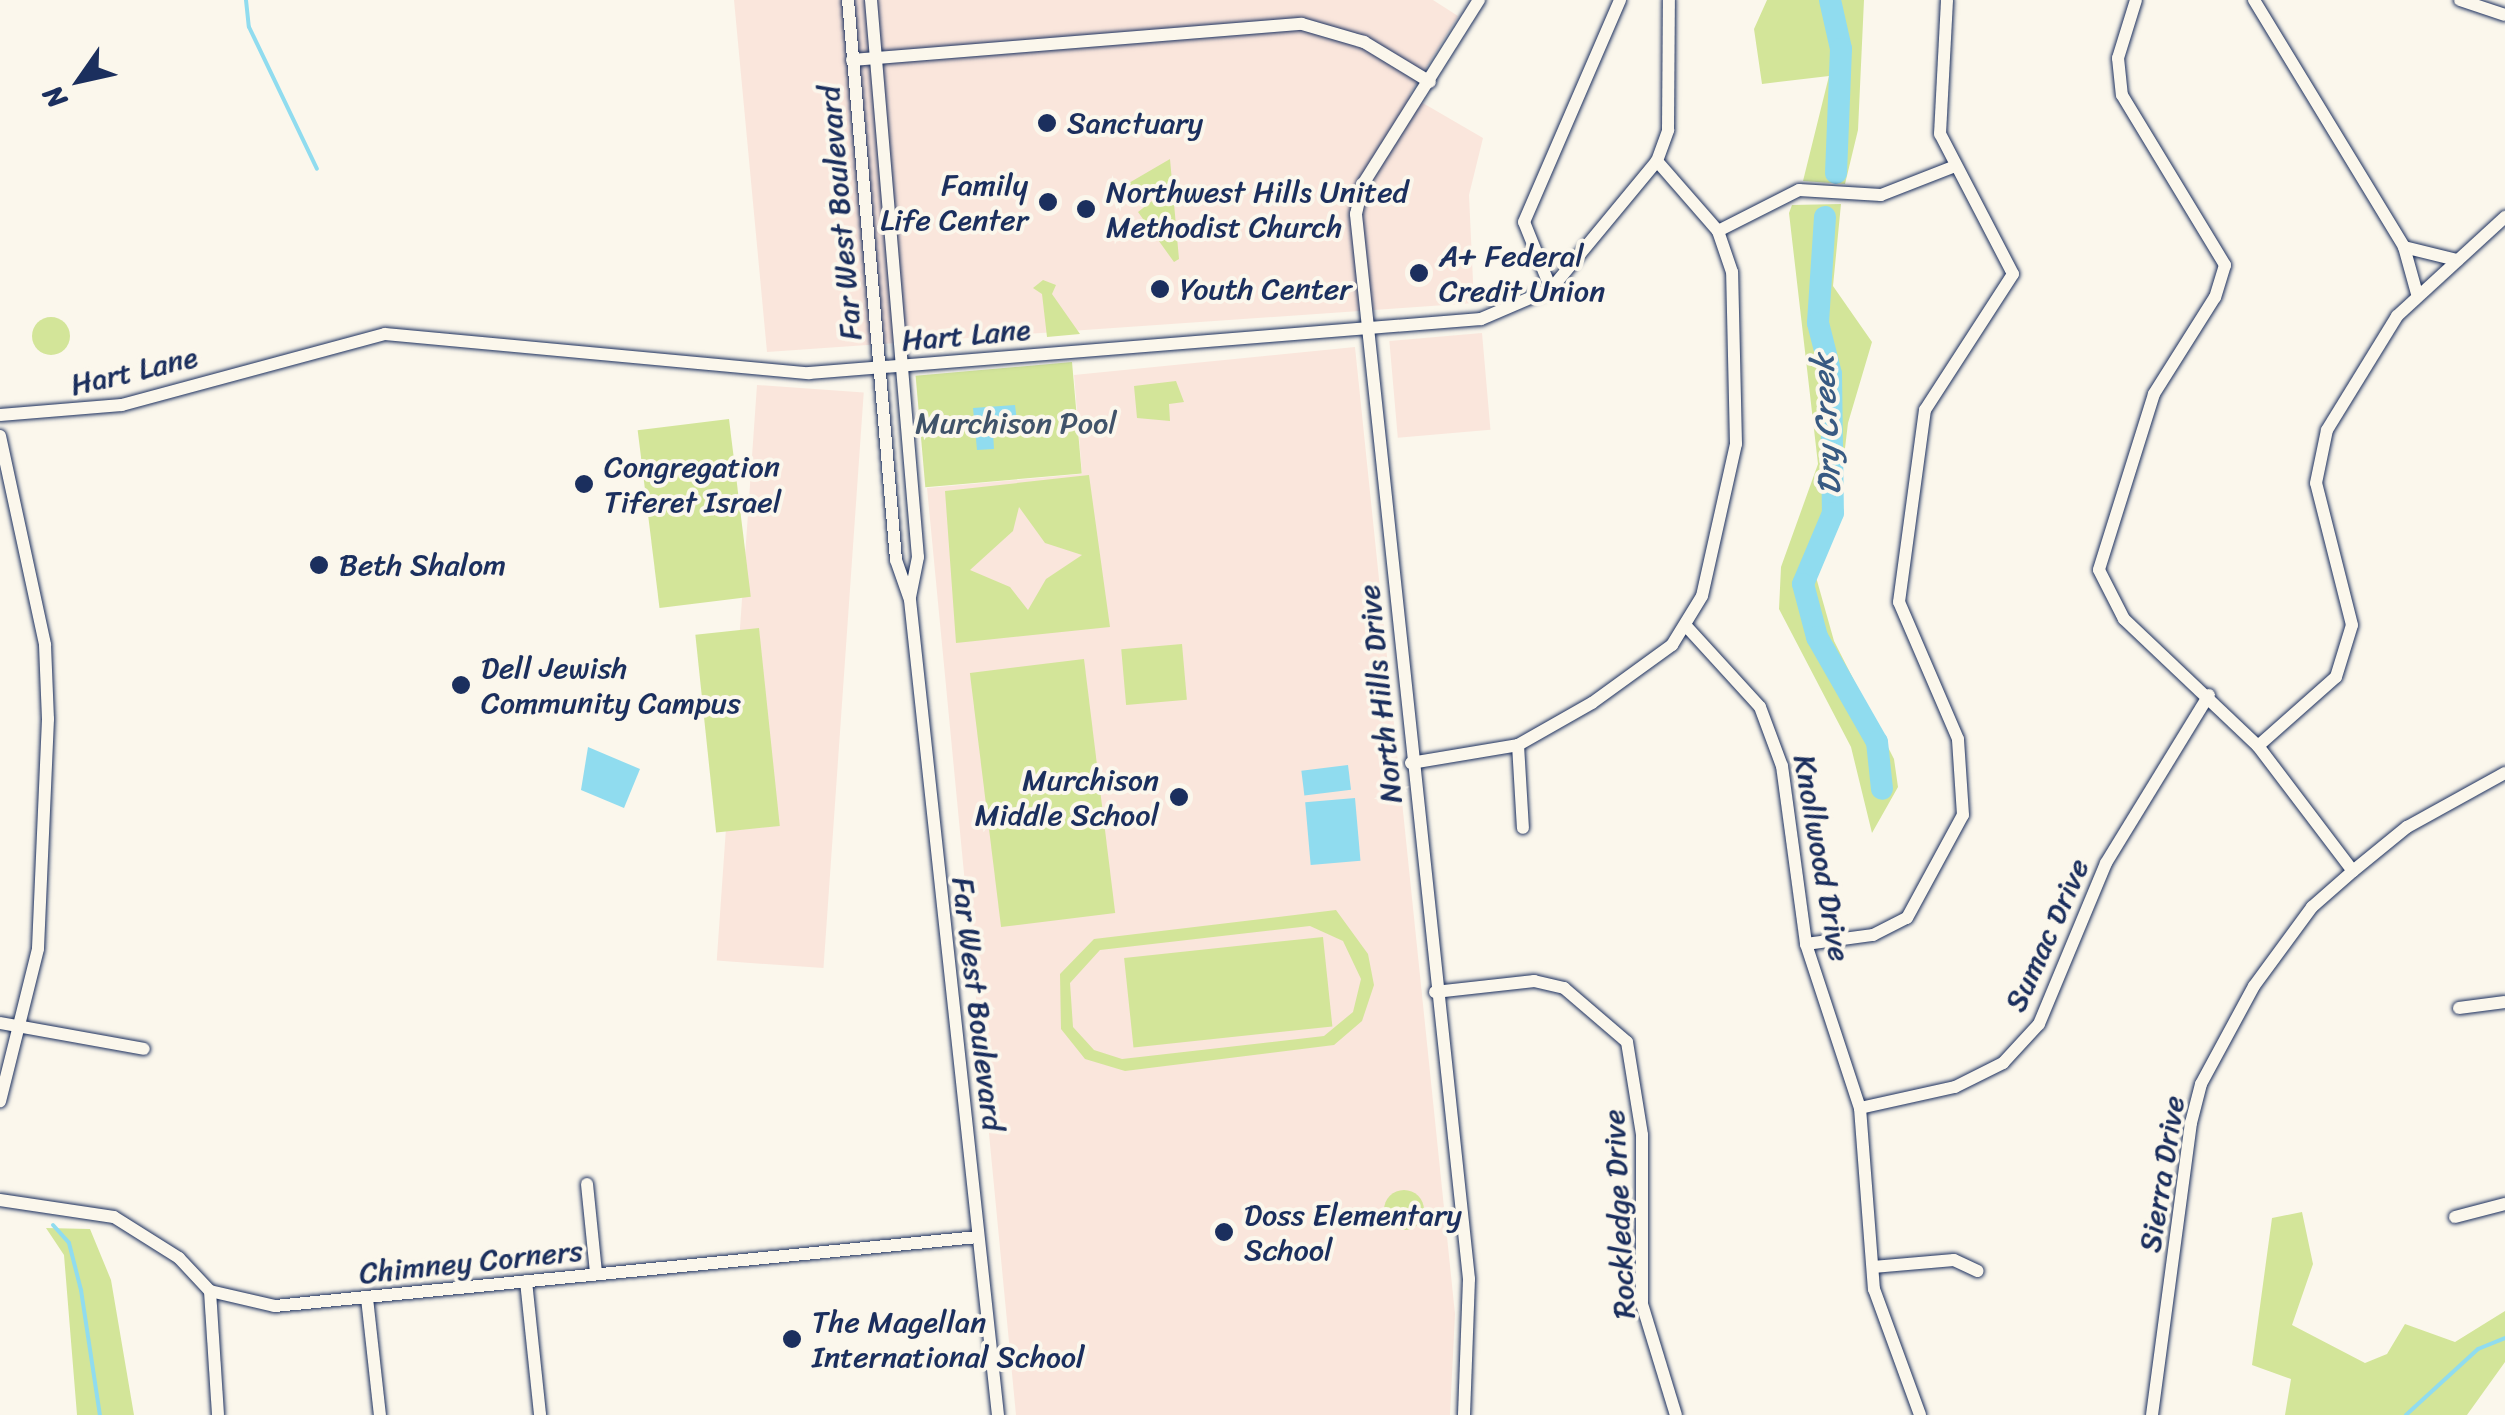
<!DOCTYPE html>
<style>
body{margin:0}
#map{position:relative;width:2505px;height:1415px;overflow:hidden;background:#fbf7ec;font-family:Sriracha,sans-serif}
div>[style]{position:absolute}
.built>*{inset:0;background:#fae6dc;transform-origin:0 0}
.green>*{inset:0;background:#d3e599;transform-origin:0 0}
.round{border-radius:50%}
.water>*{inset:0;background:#90dcef;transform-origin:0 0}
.stream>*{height:4px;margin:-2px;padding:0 2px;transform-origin:2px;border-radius:2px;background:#90dcef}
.river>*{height:22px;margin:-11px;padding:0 11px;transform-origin:11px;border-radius:11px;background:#90dcef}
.roads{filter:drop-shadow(0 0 2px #1b2f5e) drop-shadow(0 0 2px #1b2f5e)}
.minor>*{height:12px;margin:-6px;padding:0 6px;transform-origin:6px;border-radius:6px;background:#fbf7ec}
.dots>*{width:28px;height:28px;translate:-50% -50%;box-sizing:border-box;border:5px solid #fbf7ec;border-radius:50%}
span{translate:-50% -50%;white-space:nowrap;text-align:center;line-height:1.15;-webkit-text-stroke:8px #fbf7ec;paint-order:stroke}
.poi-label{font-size:30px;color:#1b2f5e}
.left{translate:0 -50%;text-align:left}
.right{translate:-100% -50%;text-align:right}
.street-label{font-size:30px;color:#1b2f5e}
.park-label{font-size:30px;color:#40536a}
.water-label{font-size:32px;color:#385a82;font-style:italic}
.north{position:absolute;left:30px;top:30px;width:100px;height:100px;-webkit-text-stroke:8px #fbf7ec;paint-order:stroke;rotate:236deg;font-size:28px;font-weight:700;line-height:40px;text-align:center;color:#1b2f5e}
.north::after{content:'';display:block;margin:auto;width:35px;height:45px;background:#1b2f5e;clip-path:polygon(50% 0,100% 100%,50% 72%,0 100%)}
</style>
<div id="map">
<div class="built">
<div style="clip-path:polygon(734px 0,1433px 0,1458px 16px,1409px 95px,1483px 138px,1469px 195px,1474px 303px,767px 352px)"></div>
<div style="left:1482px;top:333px;width:97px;height:93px;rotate:85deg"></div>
<div style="clip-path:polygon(1355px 347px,1455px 1314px,1450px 1415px,1016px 1415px,927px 488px,1082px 474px,1074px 375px)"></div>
<div style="left:757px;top:385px;width:107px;height:577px;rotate:4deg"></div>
</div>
<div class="green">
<div style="clip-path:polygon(1767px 0,1864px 0,1858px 130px,1845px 184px,1803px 181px,1829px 76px,1762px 84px,1754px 29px)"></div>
<div style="clip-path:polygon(1170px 159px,1179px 259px,1174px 262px,1138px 212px,1156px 198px,1150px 190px,1133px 203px,1122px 187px)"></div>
<div style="clip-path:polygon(1841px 204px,1833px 286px,1872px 342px,1848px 423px,1835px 532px,1816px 577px,1834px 641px,1894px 759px,1898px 787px,1872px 833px,1851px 747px,1779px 609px,1781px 567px,1818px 464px,1789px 213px,1792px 205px)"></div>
<div style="clip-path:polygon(1043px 280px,1056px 285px,1052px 294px,1080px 334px,1047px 337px,1042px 294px,1033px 288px)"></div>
<div class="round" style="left:32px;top:317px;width:38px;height:38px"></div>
<div style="left:1072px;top:362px;width:112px;height:157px;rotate:85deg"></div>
<div style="clip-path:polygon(1176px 381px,1184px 402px,1169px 404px,1170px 421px,1137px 418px,1134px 386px)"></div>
<div style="left:729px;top:419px;width:179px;height:92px;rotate:83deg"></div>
<div style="clip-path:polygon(evenodd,1089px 475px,1110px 627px,956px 643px,945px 491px,1089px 475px,1019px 507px,1045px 543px,1082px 555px,1046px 579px,1028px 610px,1010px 587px,970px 570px,1013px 531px,1019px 507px)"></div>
<div style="left:759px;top:628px;width:199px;height:64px;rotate:84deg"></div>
<div style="left:1182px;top:644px;width:56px;height:61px;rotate:85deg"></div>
<div style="left:1084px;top:659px;width:256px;height:115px;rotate:83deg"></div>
<div style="clip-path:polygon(evenodd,1336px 910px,1368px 954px,1374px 985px,1362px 1021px,1334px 1045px,1125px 1071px,1085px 1059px,1061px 1029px,1060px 974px,1094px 939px,1336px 910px,1310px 926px,1343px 941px,1361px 979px,1353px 1012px,1324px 1036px,1122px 1059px,1094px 1050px,1073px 1027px,1070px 983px,1100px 950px,1310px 926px)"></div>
<div style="left:1323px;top:937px;width:90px;height:200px;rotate:84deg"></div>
<div class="round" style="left:1384px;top:1190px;width:40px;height:40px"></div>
<div style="clip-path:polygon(2302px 1212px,2313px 1264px,2292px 1325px,2365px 1363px,2387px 1354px,2405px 1324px,2455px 1342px,2505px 1311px,2505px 1362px,2467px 1415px,2285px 1415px,2291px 1379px,2252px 1365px,2272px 1218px)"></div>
<div style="clip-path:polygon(46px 1228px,90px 1229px,111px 1280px,134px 1415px,77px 1415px,64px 1255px)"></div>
</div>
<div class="water">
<div style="clip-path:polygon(1015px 405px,1018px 429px,993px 432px,994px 449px,977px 450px,973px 408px)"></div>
<div style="clip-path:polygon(588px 747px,640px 769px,624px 808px,581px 790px)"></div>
<div style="left:1348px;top:765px;width:25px;height:47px;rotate:83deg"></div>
<div style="left:1355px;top:798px;width:63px;height:50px;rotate:85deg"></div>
</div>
<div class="stream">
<div style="left:246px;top:0;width:27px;rotate:84deg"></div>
<div style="left:249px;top:27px;width:157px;rotate:64.4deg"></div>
<div style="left:53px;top:1225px;width:24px;rotate:48deg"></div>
<div style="left:69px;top:1243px;width:49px;rotate:75.7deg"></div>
<div style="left:81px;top:1290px;width:126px;rotate:81.4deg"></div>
<div style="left:2406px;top:1415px;width:98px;rotate:-42.5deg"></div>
<div style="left:2478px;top:1349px;width:29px;rotate:-22deg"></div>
</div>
<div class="river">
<div style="left:1830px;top:0;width:50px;rotate:77.3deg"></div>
<div style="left:1841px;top:49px;width:124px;rotate:92.3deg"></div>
<div style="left:1825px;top:217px;width:106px;rotate:93.8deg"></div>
<div style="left:1818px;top:323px;width:53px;rotate:75.7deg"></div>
<div style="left:1831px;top:374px;width:139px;rotate:89.2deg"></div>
<div style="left:1833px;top:513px;width:77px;rotate:112.9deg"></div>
<div style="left:1803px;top:584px;width:55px;rotate:75.2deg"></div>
<div style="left:1817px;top:637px;width:121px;rotate:60.3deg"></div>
<div style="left:1877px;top:742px;width:47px;rotate:83.9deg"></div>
</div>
<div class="roads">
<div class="minor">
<div style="left:848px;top:0;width:562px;rotate:85.1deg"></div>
<div style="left:896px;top:560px;width:42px;rotate:70.7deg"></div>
<div style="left:910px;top:600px;width:820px;rotate:83.84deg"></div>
<div style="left:871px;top:0;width:559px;rotate:85.18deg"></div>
<div style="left:918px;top:557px;width:41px;rotate:101.3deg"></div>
<div style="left:2136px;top:0;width:61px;rotate:107.2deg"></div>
<div style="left:2118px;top:58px;width:37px;rotate:84deg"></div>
<div style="left:2122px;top:95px;width:199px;rotate:58.8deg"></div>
<div style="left:2225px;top:265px;width:34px;rotate:107deg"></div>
<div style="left:2215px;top:297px;width:115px;rotate:122.2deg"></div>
<div style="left:2154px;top:394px;width:184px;rotate:107.4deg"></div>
<div style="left:2099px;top:570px;width:55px;rotate:63deg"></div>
<div style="left:2124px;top:619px;width:185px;rotate:43.5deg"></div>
<div style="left:2258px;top:746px;width:157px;rotate:52.8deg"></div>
<div style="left:2254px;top:0;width:289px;rotate:58.7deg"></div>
<div style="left:2404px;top:247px;width:49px;rotate:74.5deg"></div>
<div style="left:2460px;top:0;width:47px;rotate:18.4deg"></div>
<div style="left:852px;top:60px;width:451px;rotate:-4.6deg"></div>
<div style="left:1302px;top:24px;width:65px;rotate:16.2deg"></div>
<div style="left:1364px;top:42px;width:77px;rotate:31.2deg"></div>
<div style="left:1718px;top:231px;width:91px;rotate:-26.8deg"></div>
<div style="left:1799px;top:190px;width:82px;rotate:3.5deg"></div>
<div style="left:1881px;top:195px;width:77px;rotate:-21.3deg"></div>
<div style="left:2404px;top:247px;width:55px;rotate:13.8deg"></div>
<div style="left:1551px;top:289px;width:72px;rotate:-111.9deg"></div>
<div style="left:1524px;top:222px;width:242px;rotate:-66.6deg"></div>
<div style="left:0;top:415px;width:122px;rotate:-4.7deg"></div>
<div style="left:122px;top:405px;width:272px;rotate:-15.1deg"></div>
<div style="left:385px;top:334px;width:426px;rotate:5.3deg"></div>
<div style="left:809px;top:373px;width:674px;rotate:-4.59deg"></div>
<div style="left:1481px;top:319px;width:76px;rotate:-23.2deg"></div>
<div style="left:1551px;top:289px;width:166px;rotate:-50.4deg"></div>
<div style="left:1657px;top:161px;width:33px;rotate:-70deg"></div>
<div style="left:1668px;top:130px;width:130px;rotate:-89.6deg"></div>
<div style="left:0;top:436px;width:214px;rotate:77.8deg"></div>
<div style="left:45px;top:645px;width:74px;rotate:87.7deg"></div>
<div style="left:48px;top:719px;width:230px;rotate:92.5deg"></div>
<div style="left:38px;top:949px;width:157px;rotate:104deg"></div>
<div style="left:1687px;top:627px;width:108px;rotate:47.6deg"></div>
<div style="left:1760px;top:707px;width:63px;rotate:69.6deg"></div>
<div style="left:1782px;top:766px;width:180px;rotate:82.3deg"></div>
<div style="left:1806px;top:944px;width:173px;rotate:71.8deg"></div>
<div style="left:1860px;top:1108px;width:182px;rotate:85.6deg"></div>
<div style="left:1874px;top:1289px;width:134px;rotate:69.9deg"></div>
<div style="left:1518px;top:745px;width:83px;rotate:86.6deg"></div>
<div style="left:2258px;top:746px;width:104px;rotate:-41.5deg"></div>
<div style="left:2336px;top:677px;width:54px;rotate:-72.9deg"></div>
<div style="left:2352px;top:625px;width:146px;rotate:-104.2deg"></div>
<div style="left:2316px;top:483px;width:54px;rotate:-78.3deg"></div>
<div style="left:2327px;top:430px;width:134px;rotate:-58.4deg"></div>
<div style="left:2397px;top:316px;width:147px;rotate:-42.5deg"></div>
<div style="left:1411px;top:763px;width:109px;rotate:-9.5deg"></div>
<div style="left:1518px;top:745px;width:85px;rotate:-29.6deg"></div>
<div style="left:1592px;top:703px;width:99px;rotate:-35.9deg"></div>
<div style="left:1672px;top:645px;width:57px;rotate:-58.5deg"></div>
<div style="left:1702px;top:596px;width:156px;rotate:-77.4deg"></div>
<div style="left:1736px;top:444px;width:172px;rotate:-91.3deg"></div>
<div style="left:1732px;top:272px;width:43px;rotate:-108.9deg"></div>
<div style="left:1718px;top:231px;width:93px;rotate:-131.1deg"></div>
<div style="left:1806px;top:944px;width:68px;rotate:-7.7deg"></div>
<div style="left:1873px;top:935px;width:38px;rotate:-27deg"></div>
<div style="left:1907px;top:918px;width:117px;rotate:-61.5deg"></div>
<div style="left:1963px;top:815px;width:76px;rotate:-93.8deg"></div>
<div style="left:1958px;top:739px;width:149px;rotate:-113.3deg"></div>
<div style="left:1899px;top:602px;width:194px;rotate:-82.3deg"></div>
<div style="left:1925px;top:410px;width:162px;rotate:-57.1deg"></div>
<div style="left:2013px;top:274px;width:158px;rotate:-117.5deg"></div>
<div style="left:1940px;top:134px;width:134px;rotate:-87deg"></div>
<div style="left:1435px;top:992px;width:100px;rotate:-6.3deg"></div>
<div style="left:1534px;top:981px;width:31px;rotate:13deg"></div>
<div style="left:1564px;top:988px;width:83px;rotate:40.6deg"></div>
<div style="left:1627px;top:1042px;width:94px;rotate:80.8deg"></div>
<div style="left:1642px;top:1135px;width:169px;rotate:90deg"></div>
<div style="left:1642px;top:1304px;width:116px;rotate:73deg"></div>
<div style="left:2459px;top:1008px;width:46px;rotate:-7.4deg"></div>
<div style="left:0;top:1023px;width:146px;rotate:10.2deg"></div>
<div style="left:1860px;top:1108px;width:97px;rotate:-12.5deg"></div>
<div style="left:1955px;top:1087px;width:54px;rotate:-26.6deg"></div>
<div style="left:2003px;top:1063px;width:53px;rotate:-47.3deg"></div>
<div style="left:2039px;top:1024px;width:174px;rotate:-67.4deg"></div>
<div style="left:2106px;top:863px;width:197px;rotate:-58.5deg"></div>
<div style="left:587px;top:1184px;width:89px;rotate:84.2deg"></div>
<div style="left:0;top:1200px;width:115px;rotate:8.5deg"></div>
<div style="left:114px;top:1217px;width:77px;rotate:32.2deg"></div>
<div style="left:179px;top:1258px;width:45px;rotate:46.8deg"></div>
<div style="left:210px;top:1291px;width:67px;rotate:13deg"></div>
<div style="left:275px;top:1306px;width:705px;rotate:-5.61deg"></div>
<div style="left:2455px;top:1217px;width:52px;rotate:-14.6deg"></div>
<div style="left:1873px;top:1267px;width:81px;rotate:-4.9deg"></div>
<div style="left:1954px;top:1260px;width:26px;rotate:25deg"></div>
<div style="left:526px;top:1281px;width:135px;rotate:84deg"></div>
<div style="left:210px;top:1291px;width:124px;rotate:86.3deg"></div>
<div style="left:367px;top:1298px;width:118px;rotate:83.7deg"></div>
<div style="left:1464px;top:1415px;width:136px;rotate:-87.9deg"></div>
<div style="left:1469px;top:1279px;width:1071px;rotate:-96.06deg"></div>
<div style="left:1356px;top:214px;width:31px;rotate:-77deg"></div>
<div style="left:1363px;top:184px;width:218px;rotate:-57.8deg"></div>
<div style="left:2152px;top:1415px;width:295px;rotate:-82.4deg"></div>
<div style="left:2191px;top:1123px;width:40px;rotate:-75.6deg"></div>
<div style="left:2201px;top:1084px;width:111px;rotate:-61.6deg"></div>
<div style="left:2254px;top:986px;width:98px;rotate:-53.7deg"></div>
<div style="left:2312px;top:907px;width:55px;rotate:-41.3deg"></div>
<div style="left:2353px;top:871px;width:70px;rotate:-39.2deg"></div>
<div style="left:2407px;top:827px;width:112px;rotate:-28.9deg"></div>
</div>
</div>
<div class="dots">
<div style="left:1047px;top:123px;background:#1b2f5e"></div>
<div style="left:1048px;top:202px;background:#1b2f5e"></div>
<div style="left:1086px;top:209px;background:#1b2f5e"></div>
<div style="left:1419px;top:273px;background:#1b2f5e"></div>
<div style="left:1160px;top:289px;background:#1b2f5e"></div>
<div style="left:584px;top:484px;background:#1b2f5e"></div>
<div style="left:319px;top:565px;background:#1b2f5e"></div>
<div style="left:461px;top:685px;background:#1b2f5e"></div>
<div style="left:1179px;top:797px;background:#1b2f5e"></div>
<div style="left:1224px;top:1232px;background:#1b2f5e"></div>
<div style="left:792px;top:1339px;background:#1b2f5e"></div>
</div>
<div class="poi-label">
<span class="left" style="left:1067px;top:123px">Sanctuary</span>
<span class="right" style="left:1028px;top:202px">Family<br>Life Center</span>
<span class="left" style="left:1106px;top:209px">Northwest Hills United<br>Methodist Church</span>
<span class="left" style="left:1439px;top:273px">A+ Federal<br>Credit Union</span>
<span class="left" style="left:1180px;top:289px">Youth Center</span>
<span class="left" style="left:604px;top:484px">Congregation<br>Tiferet Israel</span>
<span class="left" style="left:339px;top:565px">Beth Shalom</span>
<span class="left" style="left:481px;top:685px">Dell Jewish<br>Community Campus</span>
<span class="right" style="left:1159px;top:797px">Murchison<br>Middle School</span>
<span class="left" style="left:1244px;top:1232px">Doss Elementary<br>School</span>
<span class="left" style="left:812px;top:1339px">The Magellan<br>International School</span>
</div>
<div class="street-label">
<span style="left:840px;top:213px;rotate:-95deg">Far West Boulevard</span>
<span style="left:966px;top:335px;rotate:-5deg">Hart Lane</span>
<span style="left:134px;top:371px;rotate:-13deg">Hart Lane</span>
<span style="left:1380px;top:694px;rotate:-96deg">North Hills Drive</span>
<span style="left:1822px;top:858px;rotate:80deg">Knollwood Drive</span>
<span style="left:2047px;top:935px;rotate:-66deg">Sumac Drive</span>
<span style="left:978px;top:1004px;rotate:83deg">Far West Boulevard</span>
<span style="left:2162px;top:1174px;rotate:-81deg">Sierra Drive</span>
<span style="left:1619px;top:1214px;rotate:-93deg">Rockledge Drive</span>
<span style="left:471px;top:1262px;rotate:-6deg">Chimney Corners</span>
</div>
<div class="park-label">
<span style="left:1016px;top:423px">Murchison Pool</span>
</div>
<div class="water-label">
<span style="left:1827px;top:425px;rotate:-93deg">Dry Creek</span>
</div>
<div class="north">N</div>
</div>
